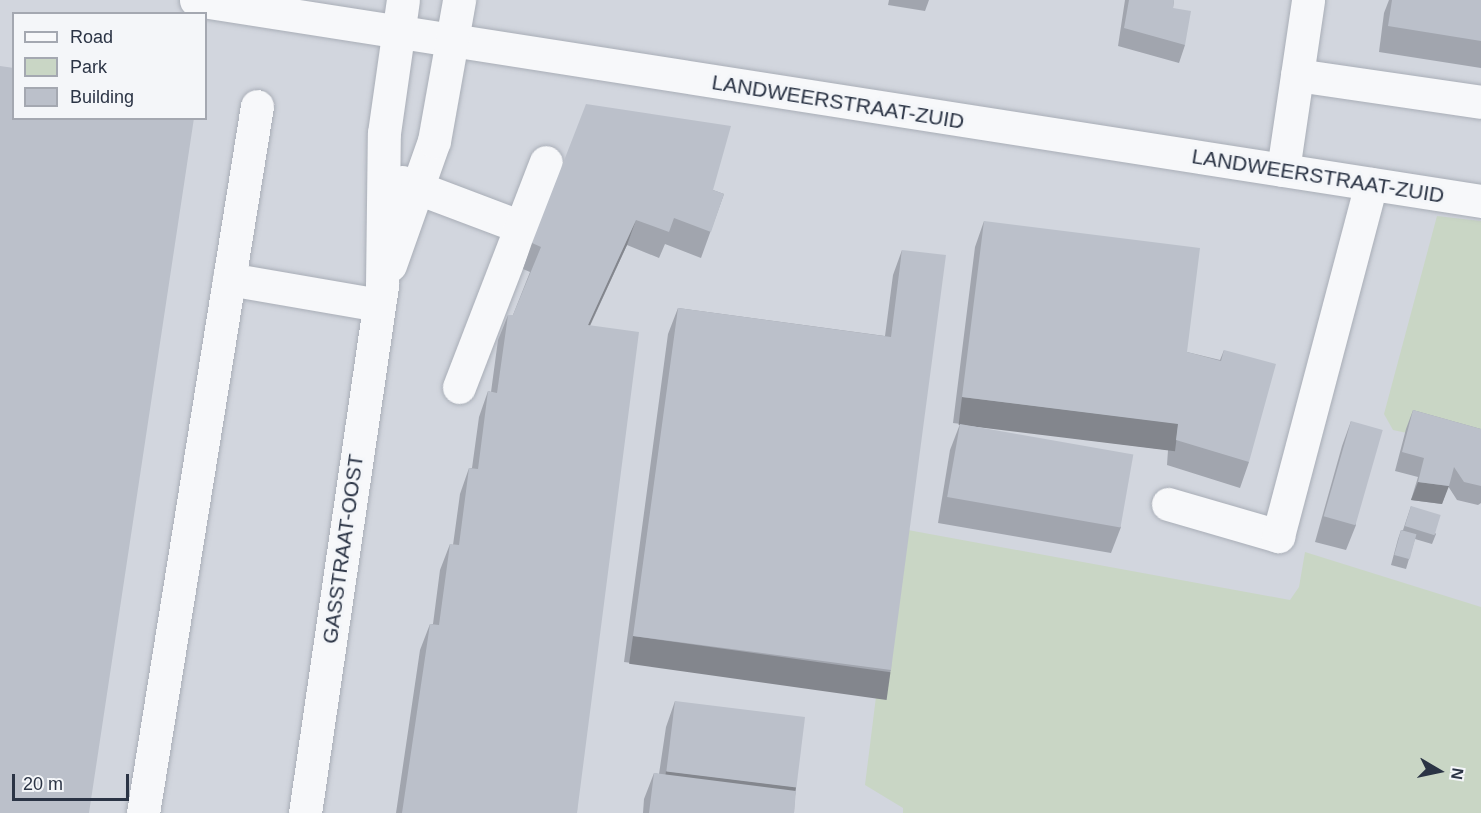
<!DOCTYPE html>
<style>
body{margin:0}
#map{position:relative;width:1481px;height:813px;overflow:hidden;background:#e4e7ec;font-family:Helvetica,sans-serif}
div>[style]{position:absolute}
.built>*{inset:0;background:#d2d6de}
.green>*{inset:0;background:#c9d6c5}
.roads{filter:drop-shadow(0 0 2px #a9aeb7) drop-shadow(0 0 2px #a9aeb7)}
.minor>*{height:33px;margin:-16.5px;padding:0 16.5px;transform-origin:16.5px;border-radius:16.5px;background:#f7f8fa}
.wall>*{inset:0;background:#a1a5ae}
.shaded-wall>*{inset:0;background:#83868d;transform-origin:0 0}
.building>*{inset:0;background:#bbc0ca;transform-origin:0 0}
span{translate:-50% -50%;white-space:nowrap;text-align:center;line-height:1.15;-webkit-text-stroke:6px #f4f6f9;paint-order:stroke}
.street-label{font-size:21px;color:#2b3445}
.legend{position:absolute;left:12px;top:12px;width:195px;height:108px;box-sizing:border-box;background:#f4f6f9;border:2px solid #a4a8b1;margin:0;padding:8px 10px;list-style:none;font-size:18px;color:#2b3445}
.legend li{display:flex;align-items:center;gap:12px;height:30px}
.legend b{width:30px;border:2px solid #a4a8b1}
.north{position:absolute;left:1409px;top:741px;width:60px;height:60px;-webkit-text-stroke:4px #f4f6f9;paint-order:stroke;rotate:99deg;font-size:16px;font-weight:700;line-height:24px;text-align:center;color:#2b3445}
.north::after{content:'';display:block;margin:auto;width:21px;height:27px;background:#2b3445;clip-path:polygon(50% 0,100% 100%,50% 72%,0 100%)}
.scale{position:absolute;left:12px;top:774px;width:117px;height:27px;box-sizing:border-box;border:3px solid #2b3445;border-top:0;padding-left:8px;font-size:18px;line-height:21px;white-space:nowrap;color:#2b3445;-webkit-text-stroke:4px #f4f6f9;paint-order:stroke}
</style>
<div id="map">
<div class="built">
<div style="clip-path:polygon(evenodd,0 0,1481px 0,1481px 813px,0 813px,0 0,14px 14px,206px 14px,206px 118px,14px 118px,14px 14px)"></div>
</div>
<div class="green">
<div style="clip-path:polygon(1437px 216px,1481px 221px,1481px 449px,1393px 430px,1384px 414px)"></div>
<div style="clip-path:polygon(897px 528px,1290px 600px,1299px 587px,1305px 552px,1481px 607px,1481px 813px,903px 813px,903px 808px,865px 785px)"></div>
</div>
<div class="roads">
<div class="minor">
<div style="left:196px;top:0;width:1301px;rotate:8.89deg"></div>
<div style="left:1297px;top:75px;width:186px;rotate:8.3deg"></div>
<div style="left:1283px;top:170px;width:172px;rotate:-81.6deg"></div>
<div style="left:402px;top:182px;width:127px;rotate:20.7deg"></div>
<div style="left:390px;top:265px;width:132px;rotate:-70.5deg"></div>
<div style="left:434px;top:141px;width:143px;rotate:-79.9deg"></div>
<div style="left:229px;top:279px;width:152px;rotate:9.8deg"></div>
<div style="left:459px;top:387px;width:241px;rotate:-68.9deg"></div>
<div style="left:1168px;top:504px;width:115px;rotate:16.2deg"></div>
<div style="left:1278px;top:536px;width:364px;rotate:-75.2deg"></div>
<div style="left:143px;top:813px;width:716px;rotate:-80.84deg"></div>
<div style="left:305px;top:813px;width:533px;rotate:-81.69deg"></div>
<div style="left:382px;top:286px;width:153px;rotate:-89.3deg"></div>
<div style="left:384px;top:133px;width:134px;rotate:-81.9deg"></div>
</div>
</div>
<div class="wall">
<div style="clip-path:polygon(889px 0,929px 0,925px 11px,888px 5px)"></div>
<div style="clip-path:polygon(1125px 0,1174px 0,1173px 8px,1185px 45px,1179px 63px,1118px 46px)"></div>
<div style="clip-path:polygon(1389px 0,1481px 0,1481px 68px,1379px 52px,1384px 13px)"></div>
<div style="clip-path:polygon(713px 190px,724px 194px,701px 258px,665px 244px,659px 258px,627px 245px,590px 326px,577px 813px,396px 813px,420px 650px,430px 624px,433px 624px,440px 570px,450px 544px,453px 545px,460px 494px,469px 468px,472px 468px,479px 417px,488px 391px,491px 392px,498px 340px,508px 315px,513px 315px,530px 272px,523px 269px,532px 243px)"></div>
<div style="clip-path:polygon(984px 221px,1187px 352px,1220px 360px,1224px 350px,1249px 462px,1240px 488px,1167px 465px,1168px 450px,953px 423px,975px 247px)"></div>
<div style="clip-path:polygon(902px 250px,891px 670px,881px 696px,624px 662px,668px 334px,678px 308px,885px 336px,893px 275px)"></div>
<div style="clip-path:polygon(1413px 410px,1481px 429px,1481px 503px,1478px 505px,1457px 500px,1448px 486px,1442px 504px,1411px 500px,1418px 477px,1395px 471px,1406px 429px)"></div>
<div style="clip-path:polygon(1351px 421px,1356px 525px,1346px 550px,1315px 542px,1342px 446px)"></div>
<div style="clip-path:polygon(960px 424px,1121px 527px,1111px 553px,938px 523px,950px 450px)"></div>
<div style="clip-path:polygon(1411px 506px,1436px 534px,1432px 544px,1415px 539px,1406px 569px,1391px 565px,1398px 539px,1401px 530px,1403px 530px)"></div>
<div style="clip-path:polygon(675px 701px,796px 787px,795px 791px,794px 813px,643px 813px,644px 799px,654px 773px,659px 774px,666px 727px)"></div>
</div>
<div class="shaded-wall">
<div style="clip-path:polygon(636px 220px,627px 245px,578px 351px,588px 325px)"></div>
<div style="left:962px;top:397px;width:218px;height:28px;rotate:7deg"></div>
<div style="clip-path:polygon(1418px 482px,1449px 486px,1442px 504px,1411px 500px)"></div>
<div style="left:633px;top:636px;width:260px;height:28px;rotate:8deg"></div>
<div style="left:666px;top:771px;width:131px;height:28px;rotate:7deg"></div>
</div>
<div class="building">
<div style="clip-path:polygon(1129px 0,1174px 0,1173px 8px,1191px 11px,1185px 45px,1124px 28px)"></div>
<div style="clip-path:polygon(1392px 0,1481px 0,1481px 41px,1388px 26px)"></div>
<div style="clip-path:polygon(0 66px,14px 68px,14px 118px,194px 118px,89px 813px,0 813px)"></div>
<div style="clip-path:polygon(586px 104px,731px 126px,713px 190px,724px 194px,711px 232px,674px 218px,669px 232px,636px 220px,588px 325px,639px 332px,577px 813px,402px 813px,430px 624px,439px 625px,450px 544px,459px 545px,469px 468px,478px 469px,488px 391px,497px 393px,508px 315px,513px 315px,541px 247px,532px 243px)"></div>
<div style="clip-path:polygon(984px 221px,1200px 248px,1187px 352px,1221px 361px,1224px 350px,1276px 364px,1249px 462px,1176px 440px,1178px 424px,962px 397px)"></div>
<div style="clip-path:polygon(902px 250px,946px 255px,891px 670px,633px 636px,678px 308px,891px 337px)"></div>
<div style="clip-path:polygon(1413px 410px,1481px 429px,1481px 486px,1464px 482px,1454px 467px,1449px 486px,1418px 482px,1424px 458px,1402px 452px)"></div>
<div style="left:1351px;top:421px;width:33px;height:99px;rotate:16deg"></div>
<div style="left:960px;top:424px;width:176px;height:74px;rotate:10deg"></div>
<div style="left:1411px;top:506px;width:31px;height:21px;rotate:17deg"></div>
<div style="left:1401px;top:530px;width:16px;height:26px;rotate:15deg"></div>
<div style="left:675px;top:701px;width:131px;height:71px;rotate:7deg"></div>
<div style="clip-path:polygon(654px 773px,796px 791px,794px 813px,649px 813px)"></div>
</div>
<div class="street-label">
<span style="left:838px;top:102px;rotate:9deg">LANDWEERSTRAAT-ZUID</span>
<span style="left:1318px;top:176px;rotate:9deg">LANDWEERSTRAAT-ZUID</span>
<span style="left:343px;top:549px;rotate:-82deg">GASSTRAAT-OOST</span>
</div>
<ul class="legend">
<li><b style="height:8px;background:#f7f8fa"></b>Road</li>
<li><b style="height:16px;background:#c9d6c5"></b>Park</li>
<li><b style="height:16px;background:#bbc0ca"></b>Building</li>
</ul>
<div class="north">N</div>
<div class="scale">20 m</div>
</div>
